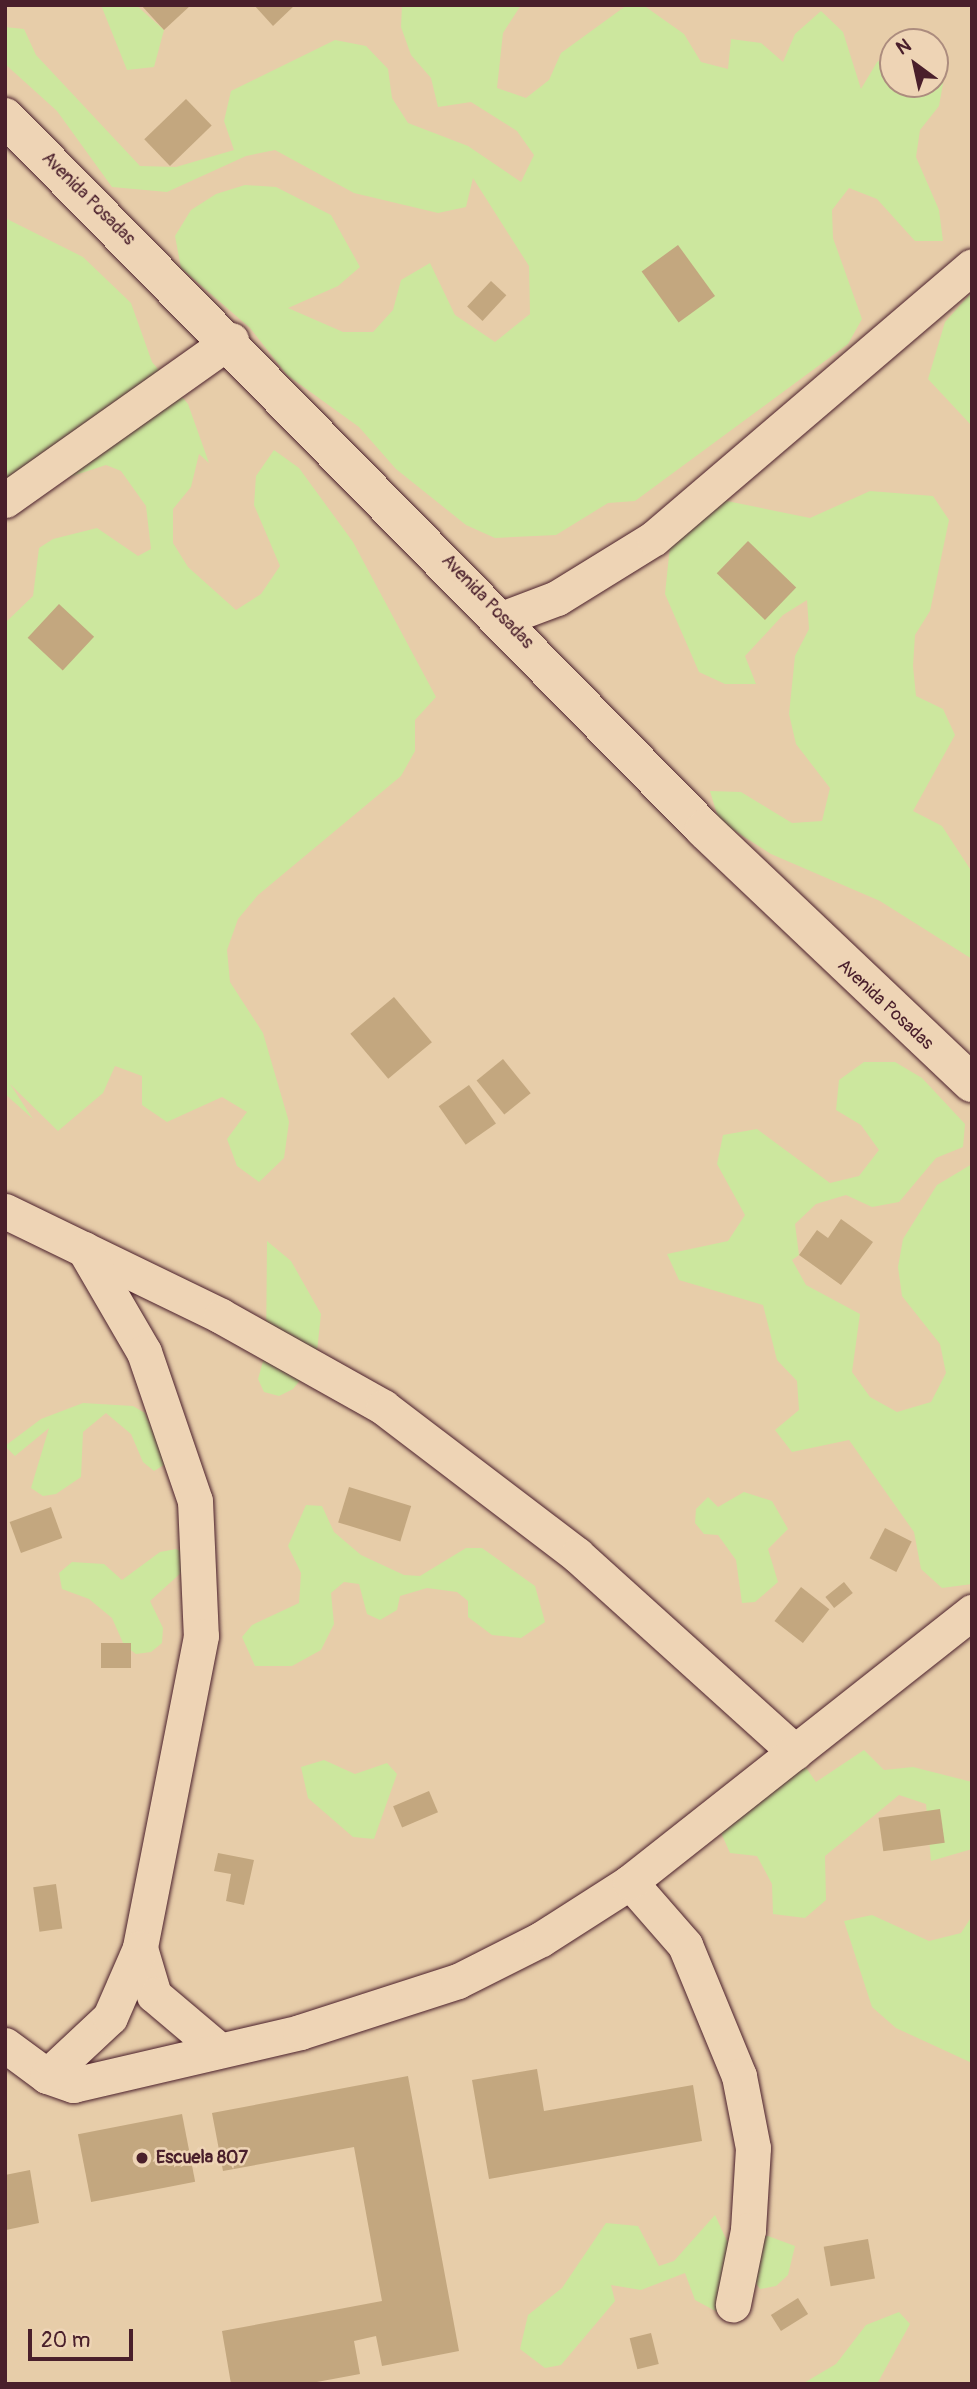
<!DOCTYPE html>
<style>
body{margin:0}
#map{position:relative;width:977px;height:2389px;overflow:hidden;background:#e7cda9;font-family:Pangolin,sans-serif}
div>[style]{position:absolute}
.green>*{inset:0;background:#cce79e}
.building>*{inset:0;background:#c3a77f;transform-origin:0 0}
.roads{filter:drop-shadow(0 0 2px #4a1f2b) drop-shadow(0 0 2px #4a1f2b)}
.street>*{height:35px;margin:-17.5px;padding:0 17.5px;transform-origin:17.5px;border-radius:17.5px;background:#eed4b5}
.secondary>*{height:38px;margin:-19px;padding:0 19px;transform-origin:19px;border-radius:19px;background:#eed4b5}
.dots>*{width:19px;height:19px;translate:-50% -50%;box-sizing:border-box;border:4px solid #eed4b5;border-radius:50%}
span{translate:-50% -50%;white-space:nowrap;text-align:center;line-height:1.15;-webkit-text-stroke:5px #eed4b5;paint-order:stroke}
.street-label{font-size:18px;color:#4a1f2b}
.poi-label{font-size:18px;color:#4a1f2b;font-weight:700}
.left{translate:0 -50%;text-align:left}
.frame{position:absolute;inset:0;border:7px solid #4a1f2b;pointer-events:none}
.north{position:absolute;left:879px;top:28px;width:70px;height:70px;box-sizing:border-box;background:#eed4b5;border:2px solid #ac8c7e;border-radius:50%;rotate:327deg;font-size:19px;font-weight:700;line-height:28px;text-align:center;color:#4a1f2b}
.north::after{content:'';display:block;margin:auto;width:24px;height:32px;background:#4a1f2b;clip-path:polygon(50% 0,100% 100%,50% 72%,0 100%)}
.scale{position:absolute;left:28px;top:2329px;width:105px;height:32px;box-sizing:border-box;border:4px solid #4a1f2b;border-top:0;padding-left:9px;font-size:21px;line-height:24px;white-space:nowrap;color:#4a1f2b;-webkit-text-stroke:5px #eed4b5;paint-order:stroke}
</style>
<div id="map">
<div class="green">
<div style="clip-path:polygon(101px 5px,136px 5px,164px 30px,154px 67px,127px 70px)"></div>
<div style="clip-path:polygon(402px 5px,521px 5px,503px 33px,497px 88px,526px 98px,549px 80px,561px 53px,627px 5px,643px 5px,684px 34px,701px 62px,728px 69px,731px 39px,761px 43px,783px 62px,795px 34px,821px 11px,843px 32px,861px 89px,877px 62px,893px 52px,893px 84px,935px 84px,936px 50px,944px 78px,939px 106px,920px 130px,916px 157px,939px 210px,943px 241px,915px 241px,877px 199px,849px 188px,832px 210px,833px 238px,862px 319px,848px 344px,635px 501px,608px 503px,556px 535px,495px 538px,466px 525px,396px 469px,359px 427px,287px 375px,250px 328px,181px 268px,175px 236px,191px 210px,216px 194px,245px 185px,276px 187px,331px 215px,360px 267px,338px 286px,288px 308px,343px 332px,373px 332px,393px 310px,401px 280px,430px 263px,455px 315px,495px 342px,530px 314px,529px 266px,473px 178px,466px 207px,438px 213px,354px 193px,275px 150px,246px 156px,167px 192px,112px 187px,57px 111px,5px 64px,5px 27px,24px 29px,36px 55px,140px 166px,176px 167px,234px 150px,224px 121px,231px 91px,335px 40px,366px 46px,388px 69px,392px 98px,408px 123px,468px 146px,521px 182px,534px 155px,517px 131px,471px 102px,438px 107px,431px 78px,411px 55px,401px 27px)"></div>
<div style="clip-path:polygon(5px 218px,83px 257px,131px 303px,152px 362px,188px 404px,209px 463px,199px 454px,191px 487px,173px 509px,173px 543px,188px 567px,236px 610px,261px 594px,280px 566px,254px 505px,256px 476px,274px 450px,299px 468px,353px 542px,436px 697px,415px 720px,415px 751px,401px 776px,258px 895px,238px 919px,227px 950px,230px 982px,263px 1033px,289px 1122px,284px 1158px,259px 1182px,237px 1166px,227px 1139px,247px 1112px,222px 1097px,167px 1122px,142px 1105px,142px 1076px,115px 1066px,103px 1093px,58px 1131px,10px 1084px,33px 1119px,5px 1094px,5px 623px,33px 596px,39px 548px,53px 539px,97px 528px,138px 556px,151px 549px,146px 506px,121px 471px,106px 465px,60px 480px,5px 482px)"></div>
<div style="clip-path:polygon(972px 292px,972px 426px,928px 379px,945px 322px)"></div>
<div style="clip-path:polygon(870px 491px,933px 496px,949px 520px,930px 611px,915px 635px,913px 666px,916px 696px,943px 709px,955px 735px,913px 811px,942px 826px,972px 872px,972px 959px,880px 901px,771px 854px,719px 821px,710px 791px,741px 792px,792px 823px,822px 821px,830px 788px,796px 744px,789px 714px,795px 656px,809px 629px,807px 600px,783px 615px,745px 656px,756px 684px,725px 684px,699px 672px,665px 594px,671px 536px,717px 499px,810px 518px)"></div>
<div style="clip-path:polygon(864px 1062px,895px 1062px,922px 1078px,965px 1124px,963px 1147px,936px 1158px,899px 1202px,872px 1207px,846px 1195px,816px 1204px,795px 1224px,799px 1255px,792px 1260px,806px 1285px,860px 1314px,852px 1372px,870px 1397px,897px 1412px,931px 1402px,946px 1373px,940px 1344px,902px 1296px,898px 1267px,903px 1239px,937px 1185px,972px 1164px,972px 1584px,942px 1588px,921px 1569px,914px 1532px,849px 1440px,792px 1452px,775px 1430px,799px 1410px,797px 1381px,777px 1360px,763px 1305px,679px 1280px,667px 1254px,728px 1241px,745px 1215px,717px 1164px,723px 1135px,757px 1129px,830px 1183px,859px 1176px,879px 1150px,861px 1125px,836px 1110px,839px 1080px)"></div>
<div style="clip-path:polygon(267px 1241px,291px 1261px,321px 1314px,316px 1360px,293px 1389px,279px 1396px,264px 1392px,258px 1379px,266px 1351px)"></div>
<div style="clip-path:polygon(83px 1403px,133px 1406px,145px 1413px,167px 1463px,154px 1471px,143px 1462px,131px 1434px,106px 1413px,83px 1432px,81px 1477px,56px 1494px,43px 1496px,31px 1488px,49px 1428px,15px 1456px,5px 1446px,41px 1419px)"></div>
<div style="clip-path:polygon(744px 1492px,772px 1501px,788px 1529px,768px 1549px,778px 1582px,755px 1602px,742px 1603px,736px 1560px,718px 1535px,704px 1534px,695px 1523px,696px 1509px,708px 1497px,718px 1507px)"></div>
<div style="clip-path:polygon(306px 1505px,322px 1506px,334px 1532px,361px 1555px,404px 1575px,420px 1576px,466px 1548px,482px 1548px,535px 1586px,545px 1622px,521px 1638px,492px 1635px,468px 1617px,468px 1601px,457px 1592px,427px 1588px,400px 1596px,397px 1610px,380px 1620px,367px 1614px,359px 1584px,344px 1582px,331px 1593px,334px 1624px,321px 1650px,292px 1666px,255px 1666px,242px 1637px,252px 1625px,299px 1603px,301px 1573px,288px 1546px)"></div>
<div style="clip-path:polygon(176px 1549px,188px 1555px,183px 1571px,150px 1601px,163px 1628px,162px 1643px,151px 1652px,136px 1654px,124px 1645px,112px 1618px,89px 1599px,62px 1589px,59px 1573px,72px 1562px,104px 1564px,122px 1580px,160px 1552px)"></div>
<div style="clip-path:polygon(864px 1750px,884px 1770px,913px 1767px,972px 1782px,972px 1849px,931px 1861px,926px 1804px,899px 1795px,825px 1856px,826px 1900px,805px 1918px,773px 1914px,772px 1884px,757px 1856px,730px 1853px,719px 1828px,795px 1752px,816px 1782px)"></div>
<div style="clip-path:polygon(324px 1760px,355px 1774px,387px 1763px,397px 1774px,374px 1839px,353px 1837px,308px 1798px,301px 1767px)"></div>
<div style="clip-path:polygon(872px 1915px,929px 1941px,961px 1933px,972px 1916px,972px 2063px,896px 2028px,872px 2007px,844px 1921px)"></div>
<div style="clip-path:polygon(715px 2215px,727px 2241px,768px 2236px,795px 2246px,788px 2275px,776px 2286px,760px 2289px,750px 2275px,723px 2315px,695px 2300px,685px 2273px,641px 2290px,611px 2285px,615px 2301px,561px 2365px,545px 2368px,520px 2349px,528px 2315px,562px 2288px,606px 2223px,638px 2226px,659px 2266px,674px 2261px)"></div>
<div style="clip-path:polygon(899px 2312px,910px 2324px,877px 2384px,802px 2384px,836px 2364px,866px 2325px)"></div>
</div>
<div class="building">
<div style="clip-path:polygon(141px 5px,191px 5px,164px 30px)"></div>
<div style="clip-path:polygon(254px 5px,295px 5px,273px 26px)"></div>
<div style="left:186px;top:99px;width:37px;height:58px;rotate:46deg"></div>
<div style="left:678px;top:245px;width:63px;height:45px;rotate:54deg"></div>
<div style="left:491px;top:281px;width:21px;height:35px;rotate:43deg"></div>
<div style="left:748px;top:541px;width:67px;height:45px;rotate:44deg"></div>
<div style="left:59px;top:604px;width:48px;height:46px;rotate:43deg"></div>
<div style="left:394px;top:997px;width:59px;height:57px;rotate:50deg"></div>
<div style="left:503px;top:1059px;width:44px;height:34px;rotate:51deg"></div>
<div style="left:469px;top:1085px;width:47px;height:37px;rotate:55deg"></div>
<div style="clip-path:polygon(841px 1219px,873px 1242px,841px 1285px,799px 1255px,817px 1230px,828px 1238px)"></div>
<div style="left:349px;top:1487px;width:65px;height:37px;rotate:17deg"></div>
<div style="left:51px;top:1507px;width:33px;height:44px;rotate:70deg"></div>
<div style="left:885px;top:1528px;width:30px;height:34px;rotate:27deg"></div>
<div style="left:844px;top:1582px;width:14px;height:24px;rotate:51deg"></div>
<div style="left:801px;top:1587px;width:36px;height:43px;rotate:38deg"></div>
<div style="left:101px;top:1643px;width:30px;height:25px"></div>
<div style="left:429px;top:1791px;width:23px;height:39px;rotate:67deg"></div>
<div style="left:940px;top:1809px;width:34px;height:62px;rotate:82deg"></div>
<div style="clip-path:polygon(218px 1853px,254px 1860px,244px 1905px,226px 1901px,231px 1874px,214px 1871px)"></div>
<div style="left:56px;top:1884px;width:45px;height:23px;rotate:82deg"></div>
<div style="clip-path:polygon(537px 2069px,544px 2111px,693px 2085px,702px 2141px,489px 2179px,472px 2080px)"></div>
<div style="clip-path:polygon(408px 2076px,459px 2351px,382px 2366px,376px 2336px,354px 2341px,360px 2374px,306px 2384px,231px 2384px,222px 2331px,382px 2301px,354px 2147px,223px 2171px,212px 2113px)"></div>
<div style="left:182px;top:2114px;width:69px;height:106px;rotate:79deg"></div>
<div style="clip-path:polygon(30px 2170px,39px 2223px,6px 2230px,5px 2175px)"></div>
<div style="left:868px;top:2239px;width:40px;height:45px;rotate:80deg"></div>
<div style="left:798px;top:2298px;width:19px;height:32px;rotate:58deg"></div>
<div style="left:651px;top:2333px;width:32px;height:22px;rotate:76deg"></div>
</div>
<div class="roads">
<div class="street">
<div style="left:5px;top:500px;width:277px;rotate:-35.3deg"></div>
<div style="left:504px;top:618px;width:57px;rotate:-20.7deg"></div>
<div style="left:557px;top:598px;width:114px;rotate:-31.7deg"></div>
<div style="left:654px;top:538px;width:418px;rotate:-40.5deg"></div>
<div style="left:5px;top:1211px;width:240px;rotate:25.9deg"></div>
<div style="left:221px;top:1316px;width:186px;rotate:29.3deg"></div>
<div style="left:383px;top:1407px;width:244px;rotate:37.3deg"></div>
<div style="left:577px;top:1555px;width:294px;rotate:42.1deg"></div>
<div style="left:84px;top:1249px;width:119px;rotate:59.8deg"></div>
<div style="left:144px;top:1352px;width:157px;rotate:71.1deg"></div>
<div style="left:195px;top:1501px;width:135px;rotate:87.5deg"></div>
<div style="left:201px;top:1636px;width:318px;rotate:101.1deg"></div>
<div style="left:140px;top:1948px;width:49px;rotate:73.4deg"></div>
<div style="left:154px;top:1995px;width:85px;rotate:40.2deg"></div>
<div style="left:630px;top:1882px;width:84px;rotate:48.9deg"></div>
<div style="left:685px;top:1945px;width:142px;rotate:67.6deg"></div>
<div style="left:739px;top:2076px;width:73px;rotate:79deg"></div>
<div style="left:753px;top:2148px;width:82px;rotate:93.5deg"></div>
<div style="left:748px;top:2230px;width:76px;rotate:101.5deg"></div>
<div style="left:5px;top:2045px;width:52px;rotate:36.4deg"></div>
<div style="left:47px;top:2076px;width:28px;rotate:19deg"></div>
<div style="left:73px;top:2085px;width:233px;rotate:-13.1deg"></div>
<div style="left:300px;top:2032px;width:166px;rotate:-17.9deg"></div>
<div style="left:458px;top:1981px;width:93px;rotate:-26.8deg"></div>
<div style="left:541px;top:1939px;width:106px;rotate:-32.6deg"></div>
<div style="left:630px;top:1882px;width:436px;rotate:-38.3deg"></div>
<div style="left:47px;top:2076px;width:86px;rotate:-43.1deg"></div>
<div style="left:110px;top:2017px;width:75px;rotate:-66.5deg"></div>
</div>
<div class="secondary">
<div style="left:5px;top:117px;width:998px;rotate:45.53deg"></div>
<div style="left:704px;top:829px;width:369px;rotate:43.5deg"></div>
</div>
</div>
<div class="dots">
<div style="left:142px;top:2158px;background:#4a1f2b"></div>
</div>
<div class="street-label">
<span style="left:88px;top:199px;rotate:45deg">Avenida Posadas</span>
<span style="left:487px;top:602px;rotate:46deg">Avenida Posadas</span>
<span style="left:885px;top:1005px;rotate:43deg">Avenida Posadas</span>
</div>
<div class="poi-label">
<span class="left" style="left:156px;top:2158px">Escuela 807</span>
</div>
<div class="frame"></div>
<div class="north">N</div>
<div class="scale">20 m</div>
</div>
